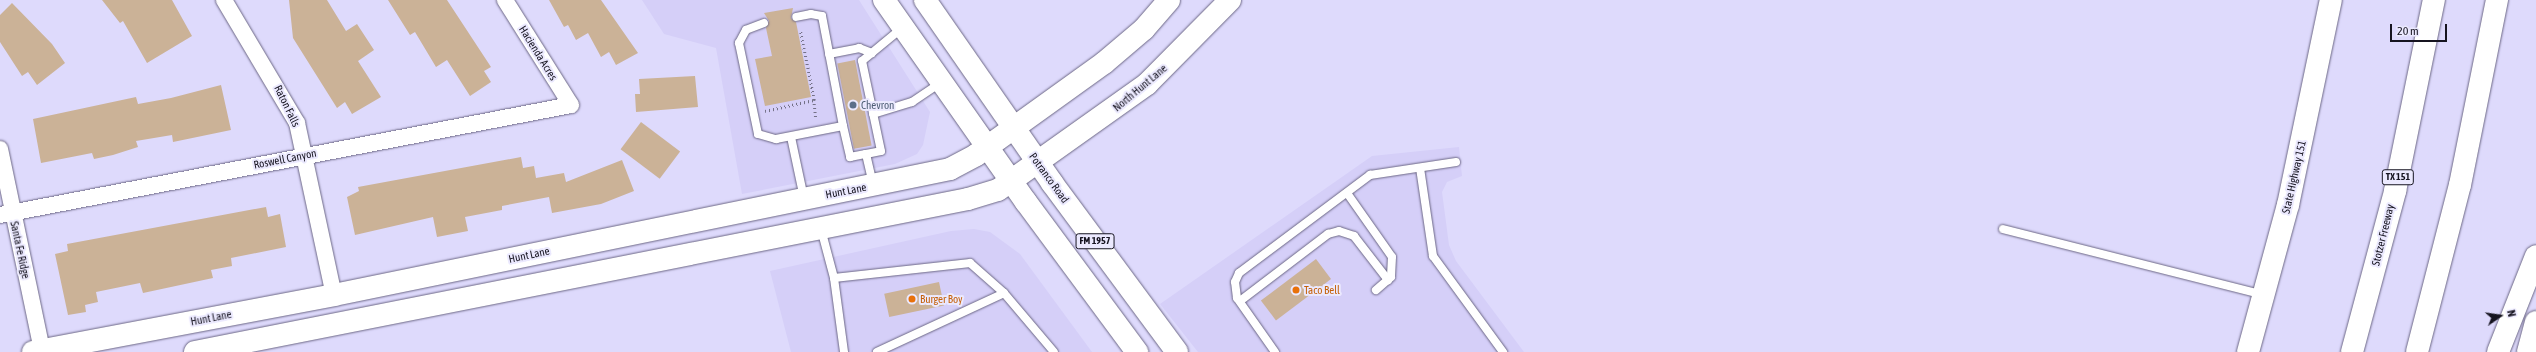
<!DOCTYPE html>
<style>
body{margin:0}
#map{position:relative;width:2536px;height:352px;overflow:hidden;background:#dedafc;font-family:"Asap Condensed",sans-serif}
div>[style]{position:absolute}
.built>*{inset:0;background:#d5cff8}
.building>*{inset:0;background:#cbb297;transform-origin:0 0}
.path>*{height:2.5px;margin-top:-1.25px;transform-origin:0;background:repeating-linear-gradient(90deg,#747187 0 1px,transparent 0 4px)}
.roads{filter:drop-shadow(0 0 1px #6c6785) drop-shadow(0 0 1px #6c6785)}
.service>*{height:8px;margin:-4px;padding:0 4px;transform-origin:4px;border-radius:4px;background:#fff}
.minor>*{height:16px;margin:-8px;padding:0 8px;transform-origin:8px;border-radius:8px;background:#fff}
.secondary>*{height:22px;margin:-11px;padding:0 11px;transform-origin:11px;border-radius:11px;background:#fff}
.primary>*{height:22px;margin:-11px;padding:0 11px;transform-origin:11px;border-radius:11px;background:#fff}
.motorway>*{height:22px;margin:-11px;padding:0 11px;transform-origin:11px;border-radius:11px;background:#fff}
.dots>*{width:11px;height:11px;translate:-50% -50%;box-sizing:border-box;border:2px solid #ebe9fe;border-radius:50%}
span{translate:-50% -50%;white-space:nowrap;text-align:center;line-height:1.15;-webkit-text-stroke:4px #ebe9fe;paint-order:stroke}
.shield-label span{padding:1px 3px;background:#ebe9fe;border:1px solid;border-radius:3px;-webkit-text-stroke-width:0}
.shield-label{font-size:10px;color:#161420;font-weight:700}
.street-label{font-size:11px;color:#161420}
.service-label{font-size:11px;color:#4e5e75}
.left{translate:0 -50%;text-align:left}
.food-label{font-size:11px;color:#c56008}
.north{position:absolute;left:2480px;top:296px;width:40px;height:40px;-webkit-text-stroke:3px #ebe9fe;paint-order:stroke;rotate:77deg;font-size:11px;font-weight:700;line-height:16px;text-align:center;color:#161420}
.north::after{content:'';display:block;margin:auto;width:14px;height:18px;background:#161420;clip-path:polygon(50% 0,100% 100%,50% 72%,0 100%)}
.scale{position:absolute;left:2390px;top:24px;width:57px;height:18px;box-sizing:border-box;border:2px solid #161420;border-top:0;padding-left:5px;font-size:12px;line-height:14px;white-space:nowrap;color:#161420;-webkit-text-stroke:3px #ebe9fe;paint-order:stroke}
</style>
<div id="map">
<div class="built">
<div style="clip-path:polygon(642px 0,859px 0,930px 112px,923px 145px,917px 154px,895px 164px,742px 194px,716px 48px,664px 34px)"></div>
<div style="clip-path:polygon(1459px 147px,1462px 176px,1447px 182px,1442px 192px,1449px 245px,1456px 261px,1524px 352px,1198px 352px,1160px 304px,1372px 156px)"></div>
<div style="clip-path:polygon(974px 229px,990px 232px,1020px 254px,1092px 352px,791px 352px,770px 271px,951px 231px)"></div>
</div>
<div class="building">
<div style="clip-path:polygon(102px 0,172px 0,192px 36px,147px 63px,123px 21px,120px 23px)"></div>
<div style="clip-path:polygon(289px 0,327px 0,346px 31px,357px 24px,374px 50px,358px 61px,381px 97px,352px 114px,345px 102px,337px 108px,293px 38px)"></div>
<div style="clip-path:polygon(388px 0,447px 0,491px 67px,484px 71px,491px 82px,470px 96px,447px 60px,436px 67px,415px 32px,410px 35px)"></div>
<div style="clip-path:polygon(549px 0,601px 0,638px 53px,616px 65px,609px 52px,601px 57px,588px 33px,576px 40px,568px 25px,564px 27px)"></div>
<div style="clip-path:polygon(12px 3px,52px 44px,65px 63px,37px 85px,28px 72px,22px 76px,0 42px,0 15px)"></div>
<div style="clip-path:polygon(793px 8px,791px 18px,796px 22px,811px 97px,765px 106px,755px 59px,772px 56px,766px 28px,769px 21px,764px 13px)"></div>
<div style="left:855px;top:60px;width:87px;height:18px;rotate:79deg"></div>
<div style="clip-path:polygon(695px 76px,698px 107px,636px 112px,635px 94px,640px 94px,639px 79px)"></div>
<div style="clip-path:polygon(221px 85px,231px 130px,173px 142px,172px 135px,136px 141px,138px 147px,113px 155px,94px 159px,92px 153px,41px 163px,33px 119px,136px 97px,138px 104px,171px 98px)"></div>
<div style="left:641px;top:122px;width:49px;height:34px;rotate:37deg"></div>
<div style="clip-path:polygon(521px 157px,523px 168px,534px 166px,536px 178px,564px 173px,566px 182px,622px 160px,634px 191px,601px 204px,552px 213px,549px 197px,502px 206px,502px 210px,465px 217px,468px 231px,437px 237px,433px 217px,355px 235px,347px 197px,359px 191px,358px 187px)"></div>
<div style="clip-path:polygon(266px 207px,268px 217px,280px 214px,286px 247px,231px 258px,232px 266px,211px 270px,213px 278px,143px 293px,140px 283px,96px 292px,98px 302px,85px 305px,86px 312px,68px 315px,55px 254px,68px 251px,67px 244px)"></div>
<div style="left:1316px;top:259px;width:25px;height:69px;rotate:53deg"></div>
<div style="left:939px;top:282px;width:24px;height:56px;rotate:78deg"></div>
</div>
<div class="path">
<div style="left:814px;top:100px;width:19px;rotate:84deg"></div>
<div style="left:765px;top:111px;width:50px;rotate:-12.7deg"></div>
<div style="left:814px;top:100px;width:71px;rotate:-101.3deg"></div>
</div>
<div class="roads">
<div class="service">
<div style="left:764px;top:23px;width:19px;rotate:159deg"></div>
<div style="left:746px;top:30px;width:15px;rotate:118deg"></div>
<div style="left:739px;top:43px;width:93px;rotate:78.2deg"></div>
<div style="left:758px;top:134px;width:19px;rotate:16deg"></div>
<div style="left:776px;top:139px;width:68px;rotate:-11deg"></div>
<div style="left:843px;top:126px;width:112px;rotate:-100.8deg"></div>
<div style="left:822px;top:16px;width:11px;rotate:-170deg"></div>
<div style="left:811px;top:14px;width:15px;rotate:169deg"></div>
<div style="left:829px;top:54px;width:31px;rotate:-11deg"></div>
<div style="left:859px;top:48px;width:14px;rotate:21deg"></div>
<div style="left:873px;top:114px;width:41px;rotate:-17.1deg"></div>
<div style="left:912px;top:102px;width:34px;rotate:-34deg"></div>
<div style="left:843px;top:126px;width:32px;rotate:77deg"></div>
<div style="left:850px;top:157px;width:16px;rotate:-11deg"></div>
<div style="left:866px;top:154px;width:31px;rotate:77deg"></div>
<div style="left:791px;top:137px;width:62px;rotate:78deg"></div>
<div style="left:866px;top:154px;width:15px;rotate:-11deg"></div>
<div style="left:881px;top:151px;width:92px;rotate:-101.9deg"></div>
<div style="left:862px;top:61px;width:52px;rotate:-39.5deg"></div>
<div style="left:1420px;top:168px;width:89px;rotate:81.6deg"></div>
<div style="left:1433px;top:256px;width:119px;rotate:53.9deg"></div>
<div style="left:1347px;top:193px;width:78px;rotate:54.9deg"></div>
<div style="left:1392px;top:257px;width:20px;rotate:93deg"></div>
<div style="left:1391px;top:277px;width:20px;rotate:139deg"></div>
<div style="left:821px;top:229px;width:51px;rotate:75.1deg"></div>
<div style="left:834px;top:278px;width:75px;rotate:82.3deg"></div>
<div style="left:2003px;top:229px;width:268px;rotate:14.2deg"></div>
<div style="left:834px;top:278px;width:137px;rotate:-6.3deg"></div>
<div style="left:970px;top:263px;width:45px;rotate:41.4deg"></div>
<div style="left:1004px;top:293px;width:77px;rotate:49.7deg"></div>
<div style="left:1240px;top:301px;width:111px;rotate:-37.3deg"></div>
<div style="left:1328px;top:234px;width:11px;rotate:-15deg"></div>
<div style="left:1339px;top:231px;width:16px;rotate:18deg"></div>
<div style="left:1354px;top:236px;width:56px;rotate:52.3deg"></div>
<div style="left:877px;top:352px;width:140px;rotate:-24.9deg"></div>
<div style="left:1275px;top:352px;width:66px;rotate:-125.1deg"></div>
<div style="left:1237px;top:298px;width:16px;rotate:-97deg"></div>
<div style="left:1235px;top:282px;width:10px;rotate:-66deg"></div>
<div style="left:1239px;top:273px;width:164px;rotate:-36.8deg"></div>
<div style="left:1370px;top:175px;width:87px;rotate:-8.6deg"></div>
</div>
<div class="minor">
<div style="left:224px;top:0;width:143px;rotate:59.3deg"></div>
<div style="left:297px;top:123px;width:176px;rotate:77.9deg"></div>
<div style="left:0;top:149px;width:205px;rotate:78.2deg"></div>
<div style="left:0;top:215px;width:581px;rotate:-10.9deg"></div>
<div style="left:571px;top:105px;width:124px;rotate:-122.2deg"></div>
</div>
<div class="secondary">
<div style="left:33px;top:352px;width:306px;rotate:-10.7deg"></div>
<div style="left:334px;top:295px;width:629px;rotate:-11.56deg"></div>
<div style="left:950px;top:169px;width:30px;rotate:-28deg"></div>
<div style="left:976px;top:155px;width:158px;rotate:-35.7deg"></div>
<div style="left:1104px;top:63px;width:52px;rotate:-40.4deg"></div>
<div style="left:1144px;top:29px;width:38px;rotate:-49deg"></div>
<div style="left:195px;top:352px;width:788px;rotate:-11.2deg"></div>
<div style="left:968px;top:199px;width:31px;rotate:-17deg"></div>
<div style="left:998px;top:190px;width:183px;rotate:-35.4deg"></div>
<div style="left:1147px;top:84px;width:118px;rotate:-45.3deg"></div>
<div style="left:2248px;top:352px;width:152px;rotate:-74.8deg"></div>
<div style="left:2288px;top:205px;width:209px;rotate:-78.2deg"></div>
<div style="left:2528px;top:352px;width:31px;rotate:-75deg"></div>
</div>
<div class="primary">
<div style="left:884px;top:0;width:247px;rotate:54.9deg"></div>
<div style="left:1026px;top:202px;width:187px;rotate:53.5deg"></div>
<div style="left:925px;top:0;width:223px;rotate:55.2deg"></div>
<div style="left:1052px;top:183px;width:210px;rotate:53.5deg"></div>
</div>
<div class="motorway">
<div style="left:2352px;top:352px;width:167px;rotate:-75deg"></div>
<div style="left:2395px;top:191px;width:195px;rotate:-78.5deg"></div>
<div style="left:2417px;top:352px;width:172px;rotate:-75.6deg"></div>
<div style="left:2460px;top:185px;width:189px;rotate:-78.7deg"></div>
<div style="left:2498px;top:352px;width:103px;rotate:-68.4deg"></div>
</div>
</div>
<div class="dots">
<div style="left:853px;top:105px;background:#5c6f8a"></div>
<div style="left:1296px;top:290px;background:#e8710a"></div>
<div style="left:912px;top:299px;background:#e8710a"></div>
</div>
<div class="shield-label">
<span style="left:2398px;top:177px">TX 151</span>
<span style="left:1095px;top:241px">FM 1957</span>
</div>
<div class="street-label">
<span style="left:538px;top:53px;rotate:58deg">Hacienda Acres</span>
<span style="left:1140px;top:88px;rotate:-40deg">North Hunt Lane</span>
<span style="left:287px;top:106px;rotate:64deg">Raton Falls</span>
<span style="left:285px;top:159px;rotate:-11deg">Roswell Canyon</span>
<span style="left:2294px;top:177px;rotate:-77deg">State Highway 151</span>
<span style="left:1049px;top:178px;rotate:54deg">Potranco Road</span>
<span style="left:846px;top:191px;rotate:-11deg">Hunt Lane</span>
<span style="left:2383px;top:235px;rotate:-76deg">Stotzer Freeway</span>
<span style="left:20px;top:250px;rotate:78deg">Santa Fe Ridge</span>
<span style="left:529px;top:255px;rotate:-12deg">Hunt Lane</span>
<span style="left:211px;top:318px;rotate:-11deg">Hunt Lane</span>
</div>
<div class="service-label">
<span class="left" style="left:861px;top:105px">Chevron</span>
</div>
<div class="food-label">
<span class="left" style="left:1304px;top:290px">Taco Bell</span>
<span class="left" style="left:920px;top:299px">Burger Boy</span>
</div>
<div class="north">N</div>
<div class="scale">20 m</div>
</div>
